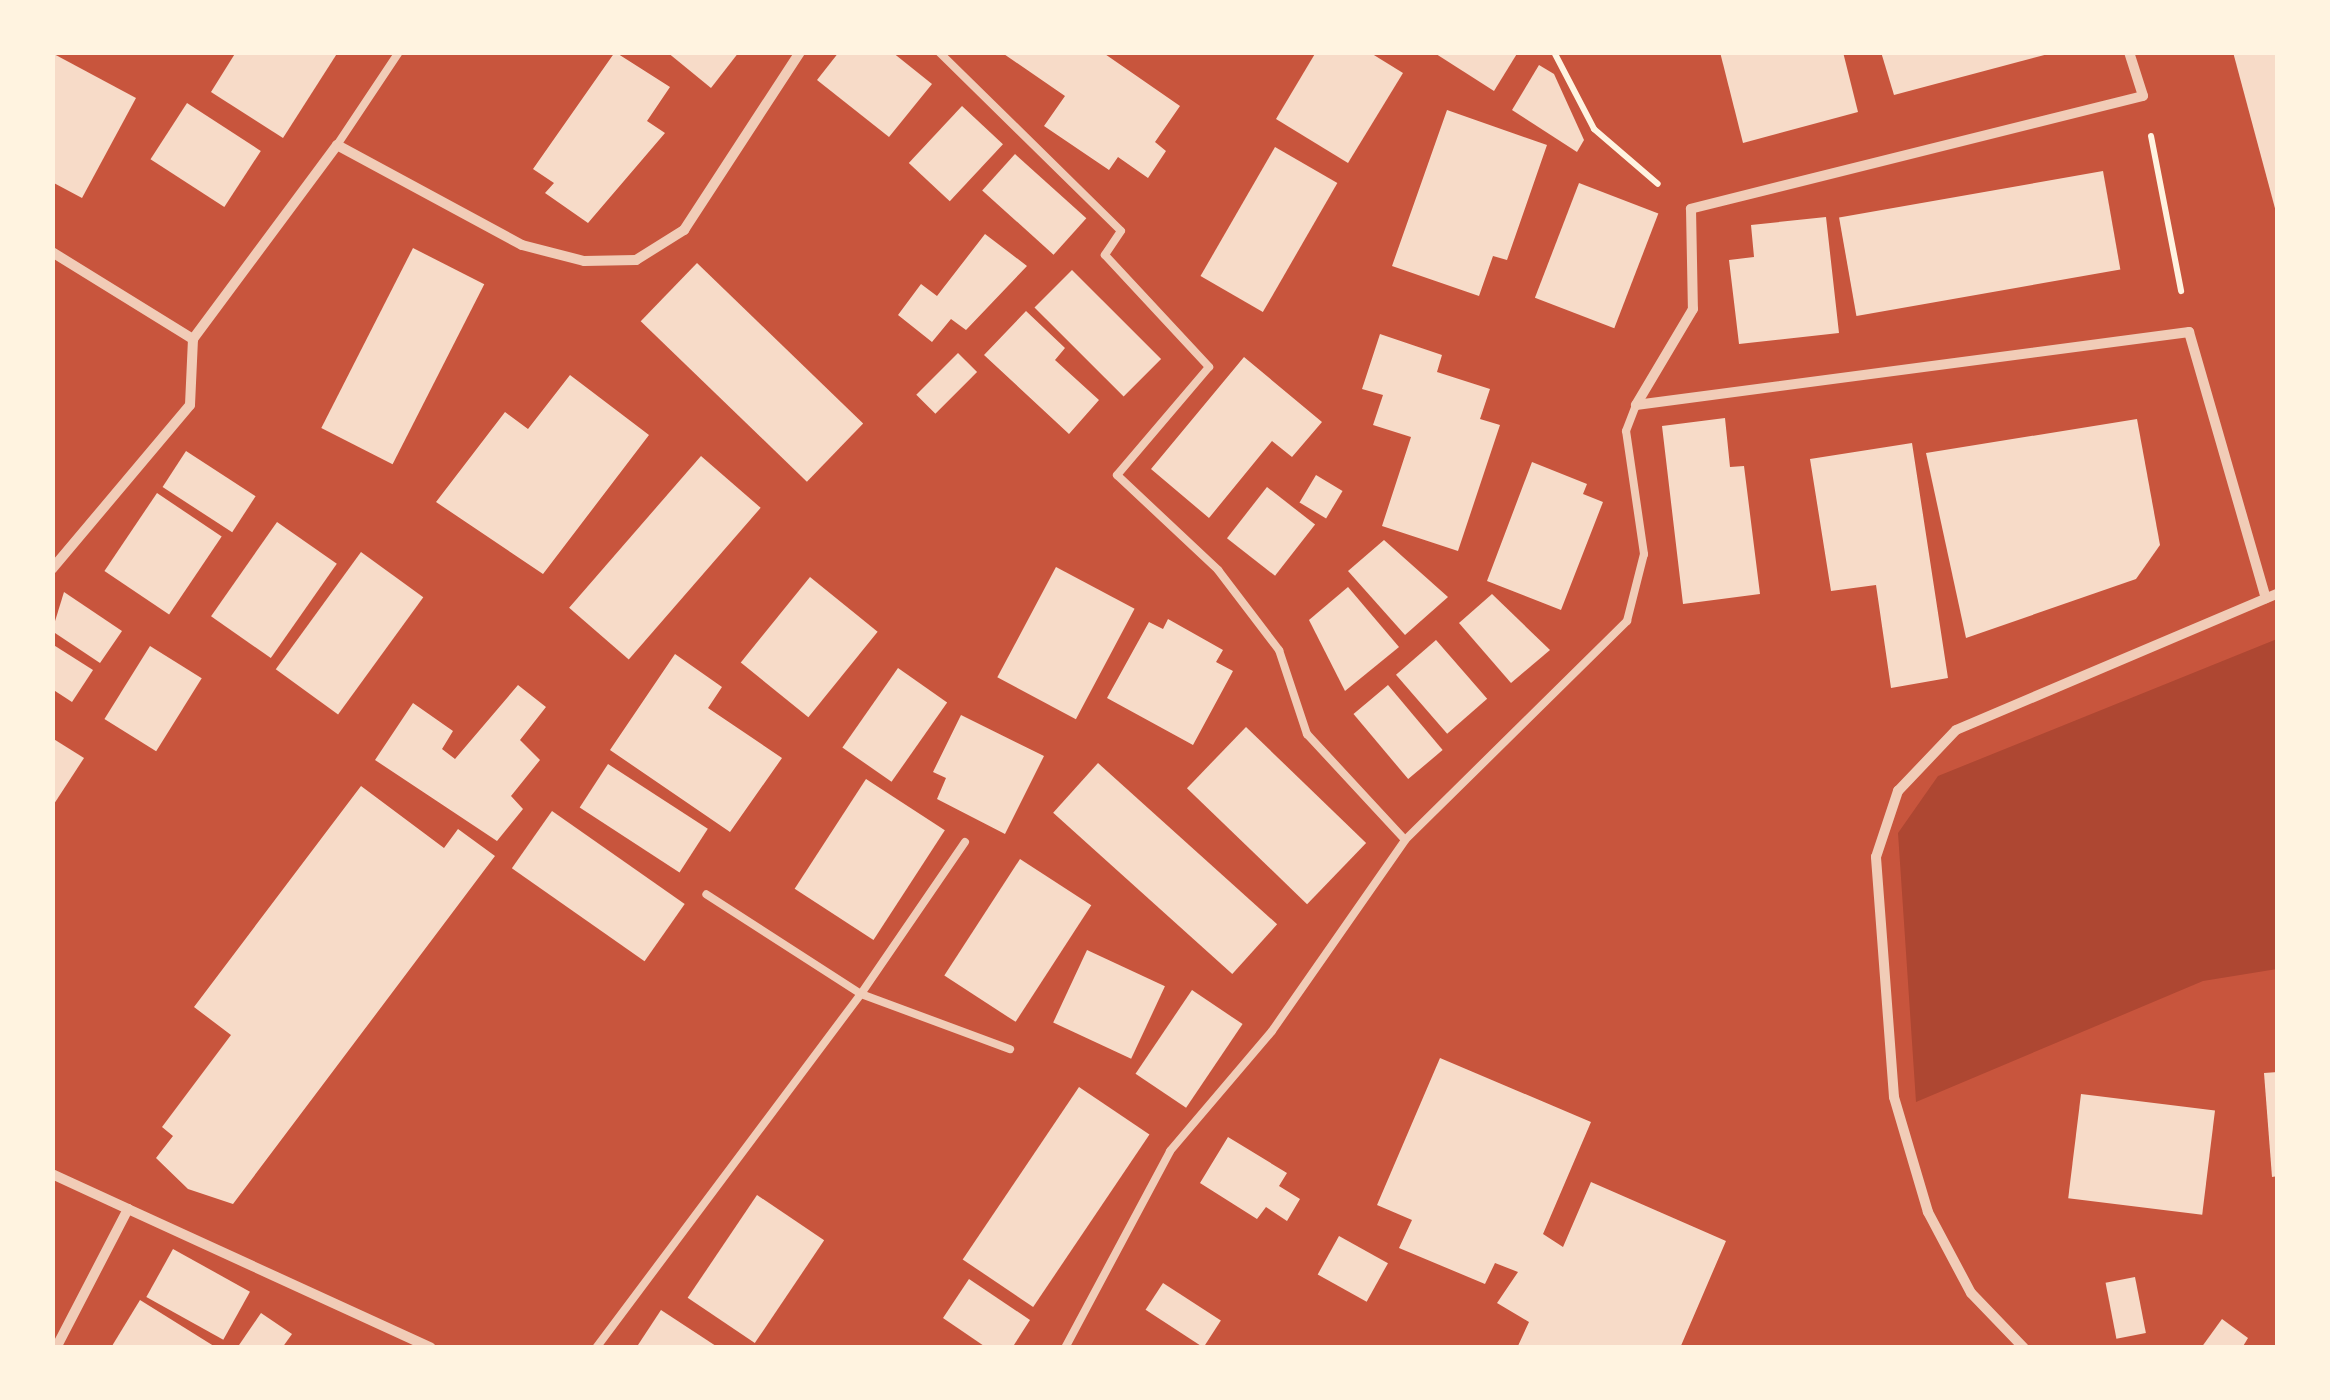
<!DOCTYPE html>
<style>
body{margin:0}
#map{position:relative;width:2330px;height:1400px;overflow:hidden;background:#c8553d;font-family:Figtree,sans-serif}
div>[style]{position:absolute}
.green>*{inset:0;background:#ae4732}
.building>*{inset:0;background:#f7dbc8;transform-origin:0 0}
.path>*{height:6px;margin:-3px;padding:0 3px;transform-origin:3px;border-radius:3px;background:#fff3e0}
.service>*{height:8px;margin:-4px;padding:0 4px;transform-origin:4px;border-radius:4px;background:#f1ccb7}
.minor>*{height:10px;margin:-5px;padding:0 5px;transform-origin:5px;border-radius:5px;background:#f1ccb7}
span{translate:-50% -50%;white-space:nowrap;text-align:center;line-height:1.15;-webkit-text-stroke:8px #fff3e0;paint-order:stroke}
.frame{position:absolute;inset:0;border:55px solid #fff3e0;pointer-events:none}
</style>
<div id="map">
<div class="green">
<div style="clip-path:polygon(2277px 639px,2277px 969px,2203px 981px,1916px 1102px,1898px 833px,1938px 776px)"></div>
</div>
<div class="building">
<div style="clip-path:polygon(236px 52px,338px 52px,283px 138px,211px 92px)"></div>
<div style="clip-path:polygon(615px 52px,670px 87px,647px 121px,665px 133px,588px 223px,545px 193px,554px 183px,533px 169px)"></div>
<div style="clip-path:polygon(667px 52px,739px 52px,711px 88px)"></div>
<div style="clip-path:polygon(839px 52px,892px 52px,932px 84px,889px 137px,817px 80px)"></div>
<div style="clip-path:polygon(1001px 52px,1102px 52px,1180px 106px,1155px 142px,1166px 151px,1148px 178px,1118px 157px,1109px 170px,1044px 126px,1065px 96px)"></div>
<div style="clip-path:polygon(1316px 52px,1369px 52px,1403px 73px,1348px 163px,1276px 119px)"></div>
<div style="clip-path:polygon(1433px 52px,1518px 52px,1494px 91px)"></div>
<div style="clip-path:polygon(1720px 52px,1843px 52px,1858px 112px,1743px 143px)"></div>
<div style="clip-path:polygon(1881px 52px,2052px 52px,2052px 53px,1894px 95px)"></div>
<div style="clip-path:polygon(2233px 52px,2278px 52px,2278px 211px,2276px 212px)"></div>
<div style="clip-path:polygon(52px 53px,136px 98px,82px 198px,52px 182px)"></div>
<div style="clip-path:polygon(1539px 65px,1554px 74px,1584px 140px,1577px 152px,1512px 110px)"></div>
<div style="left:187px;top:103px;width:88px;height:67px;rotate:33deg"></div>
<div style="left:962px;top:106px;width:56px;height:78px;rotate:43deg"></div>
<div style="clip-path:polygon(1447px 110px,1547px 145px,1507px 260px,1493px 256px,1479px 296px,1392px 266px)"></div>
<div style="left:1275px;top:147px;width:72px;height:149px;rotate:30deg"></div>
<div style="left:1015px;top:154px;width:96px;height:49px;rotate:42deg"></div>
<div style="left:2103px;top:171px;width:100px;height:268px;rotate:80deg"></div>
<div style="left:1579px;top:183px;width:85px;height:123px;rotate:21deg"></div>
<div style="clip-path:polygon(1826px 217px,1839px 333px,1739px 344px,1729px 260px,1754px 257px,1751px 225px)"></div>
<div style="clip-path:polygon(985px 234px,1027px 266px,966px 330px,951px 319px,932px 342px,898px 315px,921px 284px,937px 296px)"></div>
<div style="left:413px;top:248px;width:80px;height:202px;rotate:27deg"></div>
<div style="left:697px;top:263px;width:231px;height:81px;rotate:44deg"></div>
<div style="left:1072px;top:270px;width:126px;height:53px;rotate:45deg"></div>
<div style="clip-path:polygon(1026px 311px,1065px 348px,1055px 360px,1099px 400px,1069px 434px,984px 355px)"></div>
<div style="clip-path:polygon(1380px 334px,1442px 355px,1437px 372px,1490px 389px,1480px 419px,1500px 425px,1458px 551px,1382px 526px,1411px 437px,1373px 425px,1383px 395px,1362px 389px)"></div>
<div style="left:958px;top:353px;width:27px;height:59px;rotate:45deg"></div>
<div style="clip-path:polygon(1244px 357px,1322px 422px,1292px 457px,1272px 441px,1209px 518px,1151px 469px)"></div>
<div style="clip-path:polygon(570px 375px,649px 435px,543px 574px,436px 502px,505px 412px,528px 429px)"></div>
<div style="clip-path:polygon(1725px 418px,1730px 467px,1744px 466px,1760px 594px,1683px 604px,1662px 426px)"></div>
<div style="clip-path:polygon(2137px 419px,2160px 545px,2136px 579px,1966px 638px,1926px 453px)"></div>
<div style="clip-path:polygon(1912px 443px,1948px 678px,1891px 688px,1876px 585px,1831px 591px,1810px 459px)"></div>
<div style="left:186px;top:451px;width:83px;height:43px;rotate:33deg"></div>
<div style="left:701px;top:456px;width:79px;height:201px;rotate:41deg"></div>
<div style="clip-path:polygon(1532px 462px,1587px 484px,1583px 494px,1603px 502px,1561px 610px,1487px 581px)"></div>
<div style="left:1316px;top:475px;width:31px;height:32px;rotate:31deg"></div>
<div style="left:1267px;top:487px;width:61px;height:65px;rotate:38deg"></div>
<div style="left:157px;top:493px;width:78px;height:94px;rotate:34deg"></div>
<div style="left:277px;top:522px;width:73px;height:115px;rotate:35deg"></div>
<div style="clip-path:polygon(1384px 540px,1448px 597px,1405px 635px,1348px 571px)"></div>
<div style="left:361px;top:552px;width:77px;height:145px;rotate:36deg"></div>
<div style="left:1056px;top:567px;width:89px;height:125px;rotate:28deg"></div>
<div style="left:810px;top:577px;width:87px;height:110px;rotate:39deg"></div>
<div style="clip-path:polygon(1348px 587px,1399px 647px,1345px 691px,1309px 620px)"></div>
<div style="clip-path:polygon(64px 592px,122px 631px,100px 663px,52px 631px)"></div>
<div style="clip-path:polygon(1492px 594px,1550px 650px,1511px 683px,1459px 623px)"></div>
<div style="clip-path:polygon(1168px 619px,1223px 650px,1216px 662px,1233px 671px,1193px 745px,1107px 698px,1149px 622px,1163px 629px)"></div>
<div style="left:1436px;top:640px;width:78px;height:53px;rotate:49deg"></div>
<div style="clip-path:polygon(52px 644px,93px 670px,72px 702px,52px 689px)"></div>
<div style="left:150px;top:646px;width:61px;height:86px;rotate:32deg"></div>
<div style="clip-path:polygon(675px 654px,722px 687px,708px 708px,782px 758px,730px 832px,610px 750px)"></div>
<div style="left:898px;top:668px;width:60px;height:97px;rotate:35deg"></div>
<div style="clip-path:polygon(518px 685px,546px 707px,520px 740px,540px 760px,511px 796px,523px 809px,497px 841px,375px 760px,413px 703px,453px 731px,442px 749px,455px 759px)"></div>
<div style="left:1388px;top:685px;width:85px;height:45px;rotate:50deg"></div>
<div style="clip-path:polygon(961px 715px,1044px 756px,1005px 834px,937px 799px,946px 778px,933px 772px)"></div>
<div style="left:1246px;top:727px;width:167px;height:85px;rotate:44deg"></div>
<div style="clip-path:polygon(52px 738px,84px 758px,52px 807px)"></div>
<div style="left:1098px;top:763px;width:241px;height:67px;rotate:42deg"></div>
<div style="left:608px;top:764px;width:119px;height:52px;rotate:33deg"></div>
<div style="left:866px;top:779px;width:94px;height:131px;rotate:33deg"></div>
<div style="clip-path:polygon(361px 786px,444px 848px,458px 829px,495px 856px,233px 1204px,188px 1189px,156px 1158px,173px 1136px,162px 1127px,231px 1035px,194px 1007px)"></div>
<div style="left:552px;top:811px;width:162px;height:70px;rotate:35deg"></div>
<div style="left:1020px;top:859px;width:85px;height:139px;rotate:33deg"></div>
<div style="left:1087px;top:950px;width:86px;height:80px;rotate:25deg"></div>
<div style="left:1192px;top:990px;width:61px;height:101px;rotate:34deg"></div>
<div style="clip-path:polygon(1440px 1058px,1591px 1122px,1543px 1234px,1563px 1247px,1591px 1182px,1726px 1241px,1680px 1348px,1517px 1348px,1529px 1322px,1497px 1303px,1518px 1272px,1495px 1263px,1485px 1284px,1399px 1248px,1412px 1220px,1377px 1205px)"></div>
<div style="clip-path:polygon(2278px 1072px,2278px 1176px,2272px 1177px,2264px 1073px)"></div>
<div style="left:1079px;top:1087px;width:85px;height:208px;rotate:34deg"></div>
<div style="left:2081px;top:1094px;width:135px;height:105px;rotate:7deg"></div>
<div style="clip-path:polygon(1228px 1137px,1287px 1173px,1279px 1186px,1300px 1199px,1287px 1221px,1266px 1207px,1257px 1219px,1200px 1183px)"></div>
<div style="left:757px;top:1195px;width:81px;height:124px;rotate:34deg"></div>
<div style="left:1339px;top:1236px;width:56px;height:44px;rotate:29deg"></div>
<div style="left:173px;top:1249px;width:88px;height:55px;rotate:29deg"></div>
<div style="left:2135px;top:1277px;width:57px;height:30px;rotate:79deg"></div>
<div style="clip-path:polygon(969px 1279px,1030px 1320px,1012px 1348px,987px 1348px,943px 1318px)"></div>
<div style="left:1163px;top:1283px;width:69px;height:32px;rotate:33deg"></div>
<div style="clip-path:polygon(140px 1300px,217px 1348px,112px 1346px)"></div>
<div style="clip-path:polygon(661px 1310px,719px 1348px,636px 1348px)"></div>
<div style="clip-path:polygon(261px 1313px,292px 1334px,282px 1348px,237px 1348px)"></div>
<div style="clip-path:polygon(2222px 1319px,2248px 1338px,2242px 1348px,2201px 1348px)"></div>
</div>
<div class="path">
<div style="left:1554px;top:52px;width:87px;rotate:62.5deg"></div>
<div style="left:1594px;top:129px;width:84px;rotate:40.7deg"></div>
<div style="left:2151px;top:136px;width:158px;rotate:79deg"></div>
</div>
<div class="service">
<div style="left:939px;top:52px;width:255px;rotate:44.5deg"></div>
<div style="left:1121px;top:231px;width:29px;rotate:124deg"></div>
<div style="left:1105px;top:255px;width:153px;rotate:47.1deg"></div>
<div style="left:1209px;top:367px;width:142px;rotate:130.4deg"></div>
<div style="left:1117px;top:475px;width:139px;rotate:43.2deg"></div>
<div style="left:1218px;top:570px;width:101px;rotate:52.7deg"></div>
<div style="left:1279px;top:650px;width:89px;rotate:71.6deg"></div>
<div style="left:1307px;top:734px;width:144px;rotate:47.2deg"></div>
<div style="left:337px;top:145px;width:112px;rotate:-56.3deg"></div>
<div style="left:965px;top:842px;width:184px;rotate:124.4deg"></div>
<div style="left:861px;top:994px;width:159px;rotate:20.3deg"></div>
<div style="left:596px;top:1348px;width:442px;rotate:-53.2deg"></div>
<div style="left:861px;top:994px;width:184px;rotate:-147.2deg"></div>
<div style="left:1065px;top:1348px;width:223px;rotate:-61.9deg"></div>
<div style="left:1170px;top:1151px;width:157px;rotate:-49.6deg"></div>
<div style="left:1272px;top:1031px;width:233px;rotate:-55.1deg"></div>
<div style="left:1405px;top:840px;width:312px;rotate:-44.6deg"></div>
<div style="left:1627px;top:621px;width:69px;rotate:-75.8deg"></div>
<div style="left:1644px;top:554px;width:124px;rotate:-98.3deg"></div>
<div style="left:1626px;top:431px;width:28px;rotate:-69deg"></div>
</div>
<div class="minor">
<div style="left:2129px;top:52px;width:46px;rotate:72.3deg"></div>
<div style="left:2143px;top:96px;width:466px;rotate:166deg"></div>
<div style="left:1691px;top:209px;width:100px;rotate:88.9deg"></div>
<div style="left:1693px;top:309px;width:112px;rotate:120.7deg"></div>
<div style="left:1636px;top:405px;width:558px;rotate:-7.52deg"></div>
<div style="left:2189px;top:332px;width:277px;rotate:73.9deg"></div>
<div style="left:52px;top:252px;width:166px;rotate:31.7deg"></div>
<div style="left:52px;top:569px;width:214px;rotate:-49.9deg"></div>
<div style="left:190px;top:405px;width:66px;rotate:-87.4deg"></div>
<div style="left:193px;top:339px;width:242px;rotate:-53.4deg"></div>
<div style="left:337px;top:145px;width:210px;rotate:28.4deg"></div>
<div style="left:522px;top:245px;width:64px;rotate:14.5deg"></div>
<div style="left:584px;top:261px;width:52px;rotate:-1.1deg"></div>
<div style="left:636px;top:260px;width:57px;rotate:-32deg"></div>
<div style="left:684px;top:230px;width:212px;rotate:-56.9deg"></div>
<div style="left:52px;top:1174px;width:84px;rotate:24.7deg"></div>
<div style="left:128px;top:1209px;width:157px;rotate:117.4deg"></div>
<div style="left:128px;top:1209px;width:333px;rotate:24.6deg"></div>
<div style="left:2024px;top:1348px;width:76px;rotate:-133.9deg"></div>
<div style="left:1971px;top:1293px;width:92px;rotate:-118deg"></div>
<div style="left:1928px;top:1212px;width:120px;rotate:-106.5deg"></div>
<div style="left:1894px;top:1097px;width:241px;rotate:-94.3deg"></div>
<div style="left:1876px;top:857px;width:70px;rotate:-71.6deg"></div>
<div style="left:1898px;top:791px;width:84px;rotate:-46.4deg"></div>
<div style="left:1956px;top:730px;width:350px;rotate:-23deg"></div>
</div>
<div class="frame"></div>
</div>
